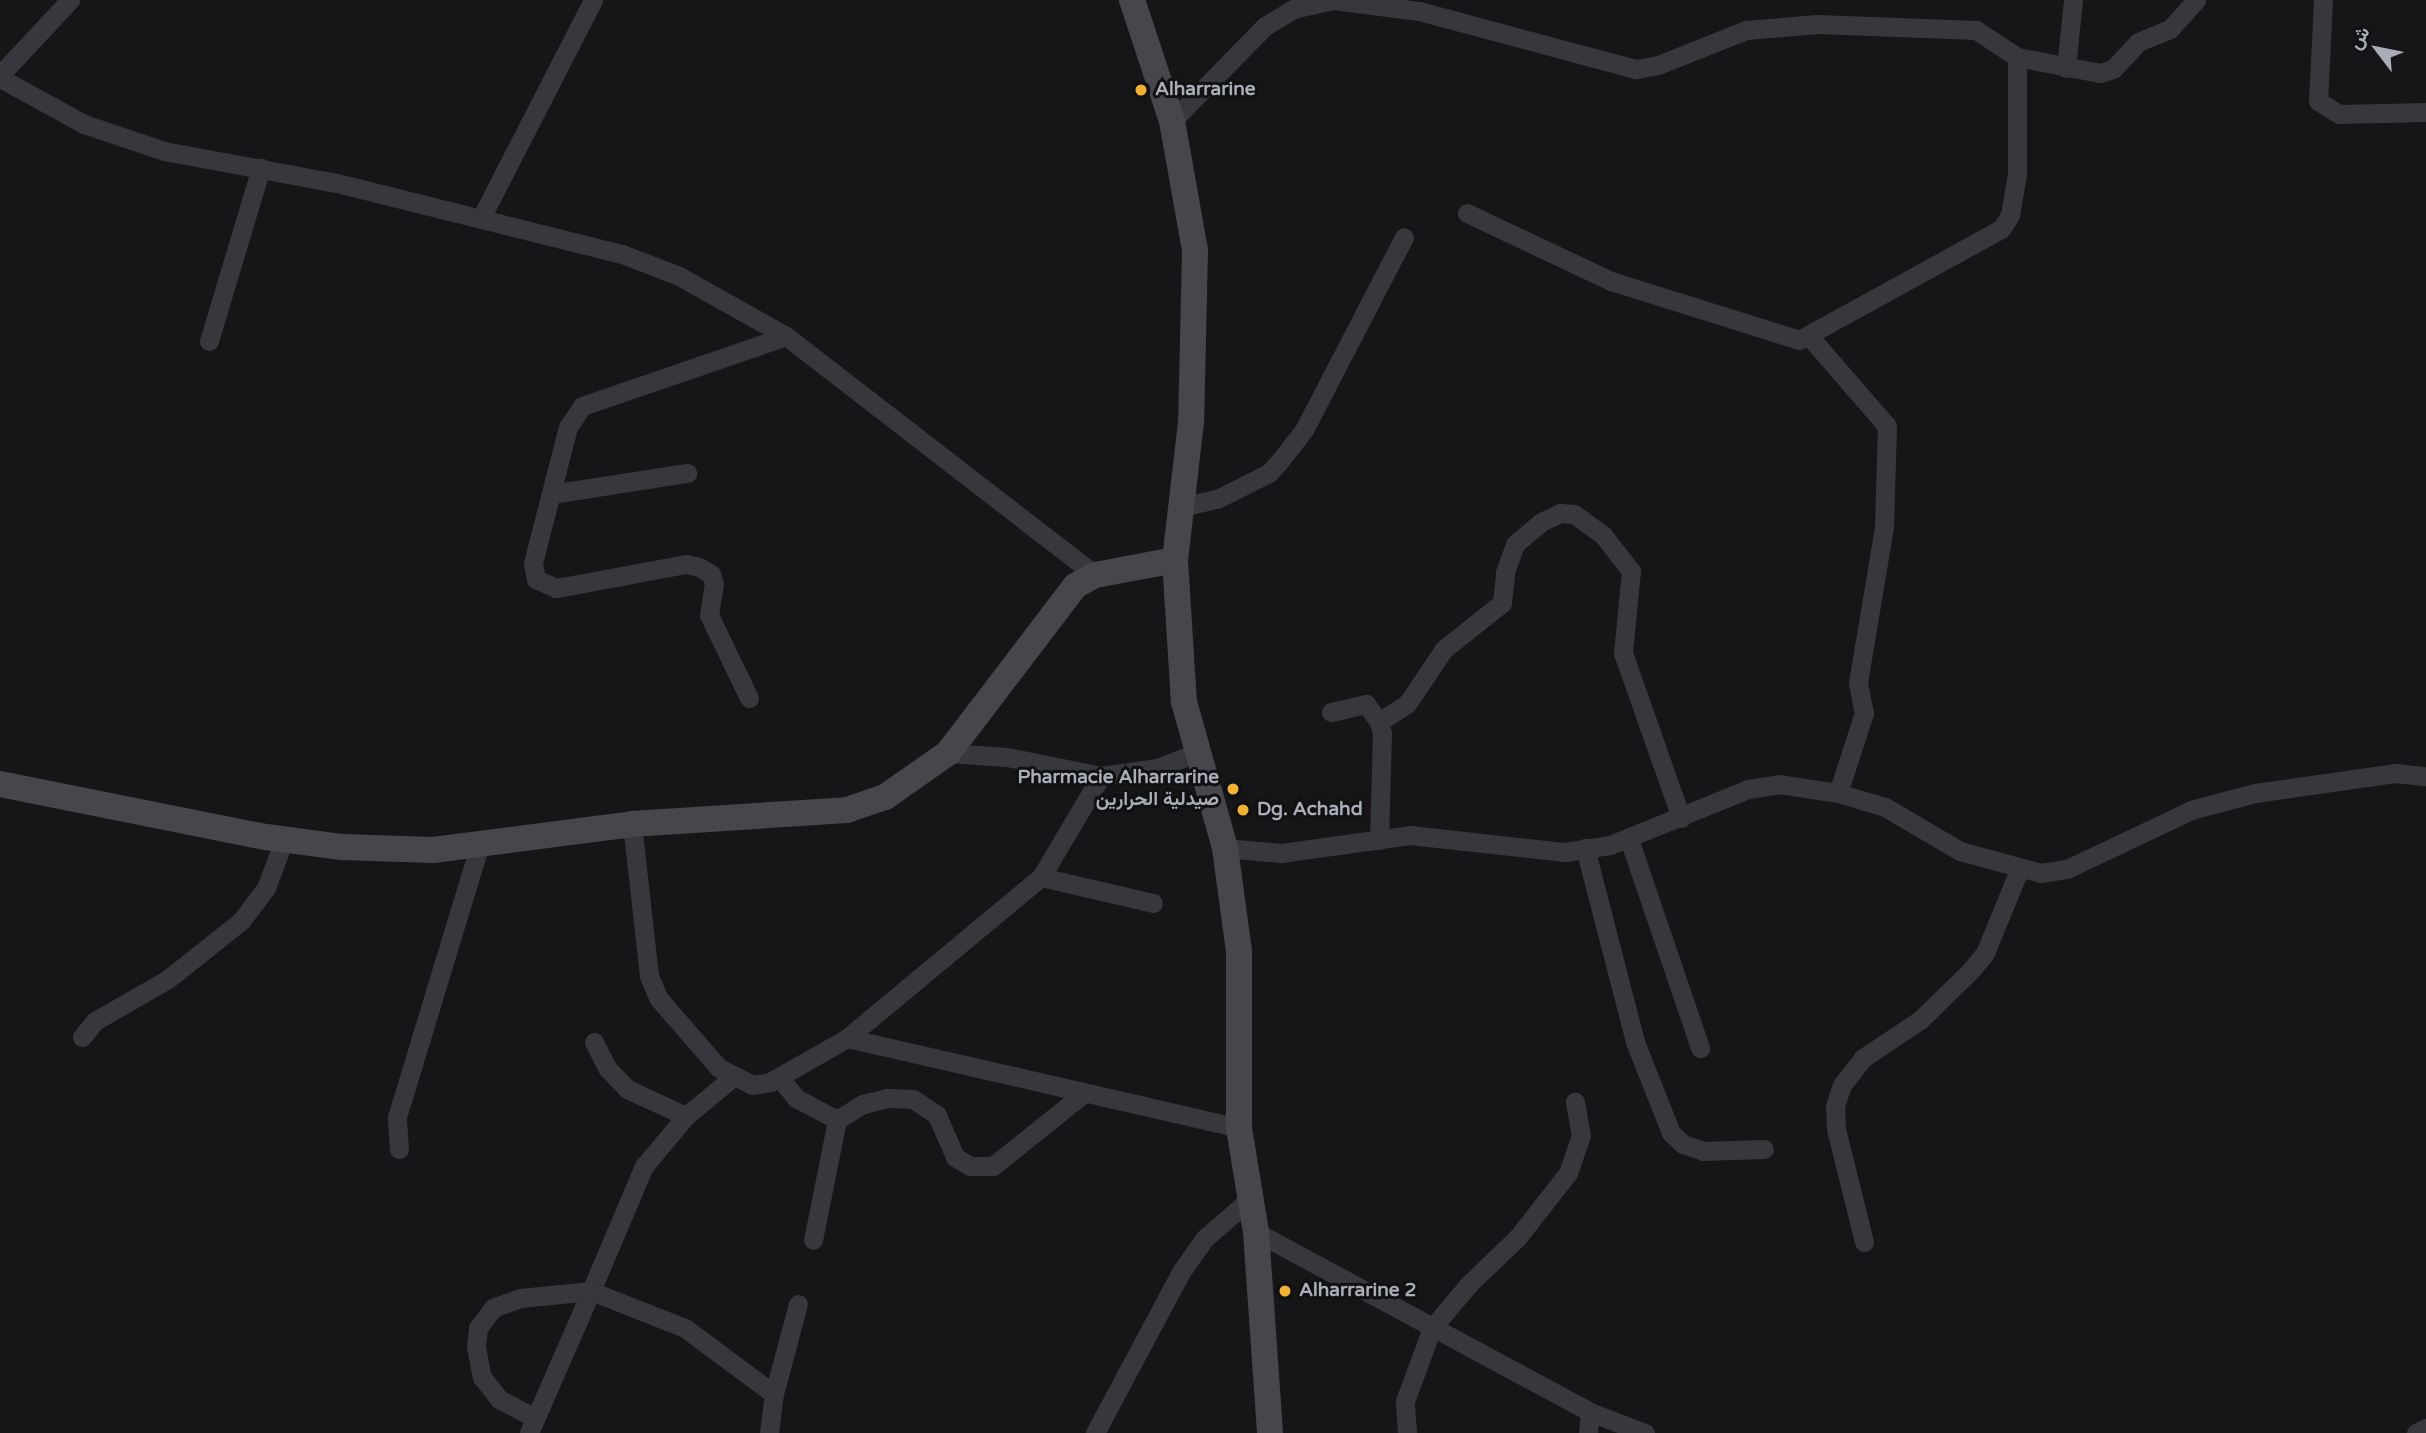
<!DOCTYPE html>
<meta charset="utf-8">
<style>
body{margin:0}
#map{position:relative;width:2426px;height:1433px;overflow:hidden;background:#161618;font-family:"Varela Round",Vazirmatn,sans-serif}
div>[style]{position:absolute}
.street>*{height:19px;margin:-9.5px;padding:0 9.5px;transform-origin:9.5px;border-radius:9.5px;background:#37383d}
.secondary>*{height:26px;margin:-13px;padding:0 13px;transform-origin:13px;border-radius:13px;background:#45474d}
.dots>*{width:19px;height:19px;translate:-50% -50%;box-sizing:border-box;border:4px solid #111113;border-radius:50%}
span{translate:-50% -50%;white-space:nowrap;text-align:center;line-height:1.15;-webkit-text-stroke:6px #111113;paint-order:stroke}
.poi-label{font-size:19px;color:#a8adb8;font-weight:700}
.left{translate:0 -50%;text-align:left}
.right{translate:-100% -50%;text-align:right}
.north{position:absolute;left:2342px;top:14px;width:70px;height:70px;-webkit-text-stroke:5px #111113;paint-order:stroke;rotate:302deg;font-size:19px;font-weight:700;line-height:28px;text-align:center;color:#a8adb8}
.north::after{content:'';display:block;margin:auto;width:24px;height:32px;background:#a8adb8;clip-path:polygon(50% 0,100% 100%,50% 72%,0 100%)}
</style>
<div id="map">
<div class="street">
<div style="left:2323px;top:0;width:101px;rotate:92.8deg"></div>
<div style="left:2318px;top:101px;width:25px;rotate:32deg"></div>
<div style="left:2339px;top:114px;width:87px;rotate:-1.3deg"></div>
<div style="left:2066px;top:68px;width:68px;rotate:-84.1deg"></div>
<div style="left:0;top:75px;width:103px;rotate:-47deg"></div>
<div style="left:0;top:78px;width:96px;rotate:28.7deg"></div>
<div style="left:84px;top:124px;width:84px;rotate:18.6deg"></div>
<div style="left:164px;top:151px;width:176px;rotate:10.5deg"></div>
<div style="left:337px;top:183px;width:294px;rotate:14deg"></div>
<div style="left:622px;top:254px;width:61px;rotate:21.1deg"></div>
<div style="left:679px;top:276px;width:123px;rotate:29.3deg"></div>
<div style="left:786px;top:336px;width:391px;rotate:37.7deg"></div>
<div style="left:1172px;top:121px;width:133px;rotate:-45.6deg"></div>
<div style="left:1265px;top:26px;width:33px;rotate:-31deg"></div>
<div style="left:1293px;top:9px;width:41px;rotate:-12.7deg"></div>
<div style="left:1333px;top:0;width:87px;rotate:7.3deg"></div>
<div style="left:1419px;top:11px;width:225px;rotate:15deg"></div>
<div style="left:1636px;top:69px;width:22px;rotate:-10deg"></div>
<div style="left:1658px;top:65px;width:95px;rotate:-21.7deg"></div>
<div style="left:1746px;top:30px;width:71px;rotate:-4.8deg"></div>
<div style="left:1817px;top:24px;width:159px;rotate:2.2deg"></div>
<div style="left:1976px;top:30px;width:49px;rotate:33.4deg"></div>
<div style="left:2017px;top:57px;width:85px;rotate:10.9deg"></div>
<div style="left:2100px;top:73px;width:14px;rotate:-17deg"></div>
<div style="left:2113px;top:69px;width:37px;rotate:-47deg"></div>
<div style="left:2138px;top:42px;width:35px;rotate:-22deg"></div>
<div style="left:2170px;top:29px;width:39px;rotate:-48deg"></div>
<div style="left:1467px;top:213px;width:159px;rotate:25.3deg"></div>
<div style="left:1611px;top:281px;width:197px;rotate:17.4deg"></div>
<div style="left:1799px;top:340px;width:230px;rotate:-28.8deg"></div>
<div style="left:2001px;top:229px;width:17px;rotate:-57deg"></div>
<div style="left:2010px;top:215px;width:42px;rotate:-80.3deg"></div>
<div style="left:2017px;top:174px;width:117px;rotate:-90deg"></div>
<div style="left:481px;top:218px;width:245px;rotate:-62.8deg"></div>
<div style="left:1809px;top:336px;width:119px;rotate:49.1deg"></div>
<div style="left:1887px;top:426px;width:101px;rotate:91.7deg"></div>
<div style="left:1884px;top:527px;width:158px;rotate:99.5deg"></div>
<div style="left:1858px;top:683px;width:31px;rotate:79deg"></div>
<div style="left:1864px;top:713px;width:84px;rotate:108deg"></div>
<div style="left:209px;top:341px;width:181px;rotate:-73.3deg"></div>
<div style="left:551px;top:494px;width:138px;rotate:-8.8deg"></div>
<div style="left:1181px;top:507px;width:37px;rotate:-13deg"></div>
<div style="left:1217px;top:499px;width:58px;rotate:-26.6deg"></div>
<div style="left:1269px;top:473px;width:15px;rotate:-48deg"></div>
<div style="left:1279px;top:462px;width:41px;rotate:-52deg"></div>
<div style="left:1304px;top:430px;width:217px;rotate:-62.6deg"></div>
<div style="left:749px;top:698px;width:92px;rotate:-115.7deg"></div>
<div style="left:709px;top:615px;width:31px;rotate:-81deg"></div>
<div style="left:714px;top:584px;width:10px;rotate:-107deg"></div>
<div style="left:711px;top:574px;width:14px;rotate:-150deg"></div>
<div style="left:699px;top:567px;width:13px;rotate:-167deg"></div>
<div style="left:686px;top:564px;width:132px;rotate:169.5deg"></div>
<div style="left:556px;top:588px;width:22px;rotate:-156deg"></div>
<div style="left:536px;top:579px;width:16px;rotate:-101deg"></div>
<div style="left:533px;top:563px;width:140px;rotate:-75.6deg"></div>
<div style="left:568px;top:427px;width:25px;rotate:-56deg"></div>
<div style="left:582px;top:406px;width:216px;rotate:-18.9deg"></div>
<div style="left:1331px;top:712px;width:36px;rotate:-13deg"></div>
<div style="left:1366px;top:704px;width:22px;rotate:54deg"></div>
<div style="left:1379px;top:722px;width:11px;rotate:75deg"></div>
<div style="left:1382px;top:733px;width:107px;rotate:91.6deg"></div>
<div style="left:1379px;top:722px;width:33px;rotate:-33deg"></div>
<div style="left:1407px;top:704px;width:66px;rotate:-56.1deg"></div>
<div style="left:1444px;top:649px;width:74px;rotate:-38.4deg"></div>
<div style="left:1502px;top:603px;width:31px;rotate:-84deg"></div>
<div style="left:1505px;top:572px;width:30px;rotate:-70deg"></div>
<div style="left:1515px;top:544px;width:34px;rotate:-40deg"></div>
<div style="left:1541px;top:522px;width:21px;rotate:-25deg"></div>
<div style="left:1560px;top:513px;width:14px;rotate:4deg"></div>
<div style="left:1574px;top:514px;width:36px;rotate:36deg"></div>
<div style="left:1603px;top:535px;width:46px;rotate:52.1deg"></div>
<div style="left:1631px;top:571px;width:82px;rotate:95.6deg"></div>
<div style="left:1623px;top:653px;width:175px;rotate:70.6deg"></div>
<div style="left:948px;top:753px;width:59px;rotate:3.9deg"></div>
<div style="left:1007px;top:757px;width:96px;rotate:11.4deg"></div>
<div style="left:1101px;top:776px;width:57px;rotate:-8.1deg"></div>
<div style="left:1157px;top:768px;width:42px;rotate:-21deg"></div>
<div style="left:632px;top:824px;width:153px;rotate:83.6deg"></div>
<div style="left:649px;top:976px;width:25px;rotate:67deg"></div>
<div style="left:659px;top:999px;width:91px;rotate:49deg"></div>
<div style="left:719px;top:1068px;width:37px;rotate:27deg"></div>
<div style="left:752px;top:1085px;width:18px;rotate:-9deg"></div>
<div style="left:770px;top:1082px;width:89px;rotate:-29.7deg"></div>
<div style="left:847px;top:1038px;width:252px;rotate:-39.7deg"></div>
<div style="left:1041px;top:877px;width:117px;rotate:-59.3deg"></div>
<div style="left:1629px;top:839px;width:221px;rotate:71.2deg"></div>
<div style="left:1225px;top:848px;width:56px;rotate:5.1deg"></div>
<div style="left:1281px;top:853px;width:130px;rotate:-7.9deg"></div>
<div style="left:1410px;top:835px;width:156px;rotate:6.3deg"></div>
<div style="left:1565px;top:852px;width:46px;rotate:-8.8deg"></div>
<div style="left:1610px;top:845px;width:149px;rotate:-22.1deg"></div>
<div style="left:1748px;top:789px;width:30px;rotate:-9deg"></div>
<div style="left:1778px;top:784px;width:61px;rotate:8.5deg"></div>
<div style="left:1838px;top:793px;width:49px;rotate:16.6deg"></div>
<div style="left:1885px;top:807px;width:87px;rotate:30.4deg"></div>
<div style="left:1960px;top:851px;width:84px;rotate:15.2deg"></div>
<div style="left:2041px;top:873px;width:26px;rotate:-9deg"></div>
<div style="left:2067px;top:869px;width:137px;rotate:-25.4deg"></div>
<div style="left:2191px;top:810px;width:66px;rotate:-14.9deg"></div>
<div style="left:2255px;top:793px;width:141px;rotate:-8.1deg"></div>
<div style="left:2395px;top:773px;width:31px;rotate:6deg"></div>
<div style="left:1585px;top:848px;width:200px;rotate:75.5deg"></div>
<div style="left:1635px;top:1042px;width:98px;rotate:68.4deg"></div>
<div style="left:1671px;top:1133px;width:16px;rotate:43deg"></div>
<div style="left:1683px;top:1144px;width:21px;rotate:19deg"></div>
<div style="left:1703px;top:1151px;width:61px;rotate:-1.9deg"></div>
<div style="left:1041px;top:877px;width:115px;rotate:13.1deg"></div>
<div style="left:82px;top:1037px;width:21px;rotate:-51deg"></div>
<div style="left:95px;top:1021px;width:84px;rotate:-29.9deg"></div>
<div style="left:168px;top:979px;width:93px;rotate:-38.5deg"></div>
<div style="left:241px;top:921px;width:41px;rotate:-52.9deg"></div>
<div style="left:266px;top:888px;width:51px;rotate:-69.4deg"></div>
<div style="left:847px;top:1038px;width:402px;rotate:12.9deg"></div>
<div style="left:594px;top:1042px;width:30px;rotate:63deg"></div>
<div style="left:608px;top:1069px;width:28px;rotate:46deg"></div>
<div style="left:627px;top:1089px;width:65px;rotate:24.6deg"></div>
<div style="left:733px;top:1077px;width:61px;rotate:140.3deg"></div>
<div style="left:686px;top:1116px;width:65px;rotate:130deg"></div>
<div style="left:644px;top:1166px;width:136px;rotate:113deg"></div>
<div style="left:591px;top:1291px;width:101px;rotate:21.5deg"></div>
<div style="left:685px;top:1328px;width:111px;rotate:36.6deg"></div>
<div style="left:779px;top:1077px;width:27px;rotate:51deg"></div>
<div style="left:796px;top:1098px;width:47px;rotate:28.2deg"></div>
<div style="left:837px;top:1120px;width:122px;rotate:101.3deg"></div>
<div style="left:837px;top:1120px;width:31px;rotate:-32deg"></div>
<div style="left:863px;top:1104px;width:25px;rotate:-14deg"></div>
<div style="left:887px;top:1098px;width:26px;rotate:2deg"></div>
<div style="left:913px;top:1099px;width:29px;rotate:34deg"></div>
<div style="left:937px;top:1115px;width:46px;rotate:66.8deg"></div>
<div style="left:955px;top:1157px;width:17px;rotate:31deg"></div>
<div style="left:970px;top:1166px;width:23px"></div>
<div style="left:993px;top:1166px;width:117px;rotate:-38.7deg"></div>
<div style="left:399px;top:1149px;width:32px;rotate:-94deg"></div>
<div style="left:397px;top:1117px;width:285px;rotate:-73.1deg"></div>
<div style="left:1256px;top:1232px;width:379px;rotate:28.3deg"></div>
<div style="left:1590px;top:1412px;width:59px;rotate:20.9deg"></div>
<div style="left:1864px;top:1242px;width:116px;rotate:-103.9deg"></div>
<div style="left:1836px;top:1129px;width:23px;rotate:-92deg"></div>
<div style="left:1835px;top:1106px;width:22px;rotate:-72deg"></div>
<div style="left:1842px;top:1085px;width:34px;rotate:-52deg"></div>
<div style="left:1863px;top:1058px;width:69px;rotate:-33.7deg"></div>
<div style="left:1920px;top:1020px;width:73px;rotate:-44.4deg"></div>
<div style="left:1972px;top:969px;width:21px;rotate:-51deg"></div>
<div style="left:1985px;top:953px;width:90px;rotate:-67.7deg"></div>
<div style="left:529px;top:1433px;width:155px;rotate:-66.4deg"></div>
<div style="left:591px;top:1291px;width:71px;rotate:174.4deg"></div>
<div style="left:520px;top:1298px;width:29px;rotate:160deg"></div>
<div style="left:493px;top:1308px;width:25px;rotate:127deg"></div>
<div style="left:478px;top:1328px;width:19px;rotate:96deg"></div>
<div style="left:476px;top:1347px;width:31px;rotate:79deg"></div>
<div style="left:482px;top:1377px;width:28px;rotate:52deg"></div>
<div style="left:499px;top:1399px;width:40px;rotate:28deg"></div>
<div style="left:769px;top:1433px;width:39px;rotate:-83deg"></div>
<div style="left:774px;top:1394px;width:93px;rotate:-75.1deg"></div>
<div style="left:1095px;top:1433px;width:183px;rotate:-61.9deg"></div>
<div style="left:1181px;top:1272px;width:40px;rotate:-55.1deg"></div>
<div style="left:1204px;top:1239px;width:61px;rotate:-41deg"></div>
<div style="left:1407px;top:1433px;width:32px;rotate:-94deg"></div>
<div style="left:1405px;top:1401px;width:78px;rotate:-69.7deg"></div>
<div style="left:1432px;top:1328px;width:57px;rotate:-49.9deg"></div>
<div style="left:1469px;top:1284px;width:68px;rotate:-43.8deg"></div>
<div style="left:1518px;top:1237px;width:81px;rotate:-52deg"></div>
<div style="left:1568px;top:1173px;width:39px;rotate:-71deg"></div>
<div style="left:1581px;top:1136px;width:35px;rotate:-100deg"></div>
<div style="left:1588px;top:1433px;width:21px;rotate:-85deg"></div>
<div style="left:2416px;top:1433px;width:11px;rotate:-27deg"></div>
</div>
<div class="secondary">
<div style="left:1132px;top:0;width:127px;rotate:71.7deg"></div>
<div style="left:1172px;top:121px;width:131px;rotate:79.9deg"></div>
<div style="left:1195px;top:250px;width:172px;rotate:91.3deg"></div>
<div style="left:1191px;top:422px;width:139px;rotate:96.6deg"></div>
<div style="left:1175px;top:560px;width:142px;rotate:86.4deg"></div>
<div style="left:1184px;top:702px;width:152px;rotate:74.3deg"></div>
<div style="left:1225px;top:848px;width:104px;rotate:82.3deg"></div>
<div style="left:1239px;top:951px;width:177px;rotate:90deg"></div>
<div style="left:1239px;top:1128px;width:105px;rotate:80.7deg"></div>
<div style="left:1256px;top:1232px;width:201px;rotate:86deg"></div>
<div style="left:0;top:784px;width:271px;rotate:11.3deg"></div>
<div style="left:266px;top:837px;width:77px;rotate:7.5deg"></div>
<div style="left:342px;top:847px;width:91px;rotate:1.9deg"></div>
<div style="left:433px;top:850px;width:201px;rotate:-7.4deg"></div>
<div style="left:632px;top:824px;width:215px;rotate:-3.7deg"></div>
<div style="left:847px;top:810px;width:40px;rotate:-18.9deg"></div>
<div style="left:885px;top:797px;width:77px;rotate:-34.9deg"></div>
<div style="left:948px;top:753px;width:210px;rotate:-52.7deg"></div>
<div style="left:1075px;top:586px;width:23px;rotate:-29deg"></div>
<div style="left:1095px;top:575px;width:81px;rotate:-10.6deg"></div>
</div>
<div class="dots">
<div style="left:1141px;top:90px;background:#f2b134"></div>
<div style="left:1233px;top:789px;background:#f2b134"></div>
<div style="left:1243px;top:810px;background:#f2b134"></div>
<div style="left:1285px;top:1291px;background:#f2b134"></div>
</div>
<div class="poi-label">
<span class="left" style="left:1155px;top:90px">Alharrarine</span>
<span class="right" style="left:1219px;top:789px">Pharmacie Alharrarine<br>صيدلية الحرارين</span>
<span class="left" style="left:1257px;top:810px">Dg. Achahd</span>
<span class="left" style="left:1299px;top:1291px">Alharrarine 2</span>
</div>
<div class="north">ش</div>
</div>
